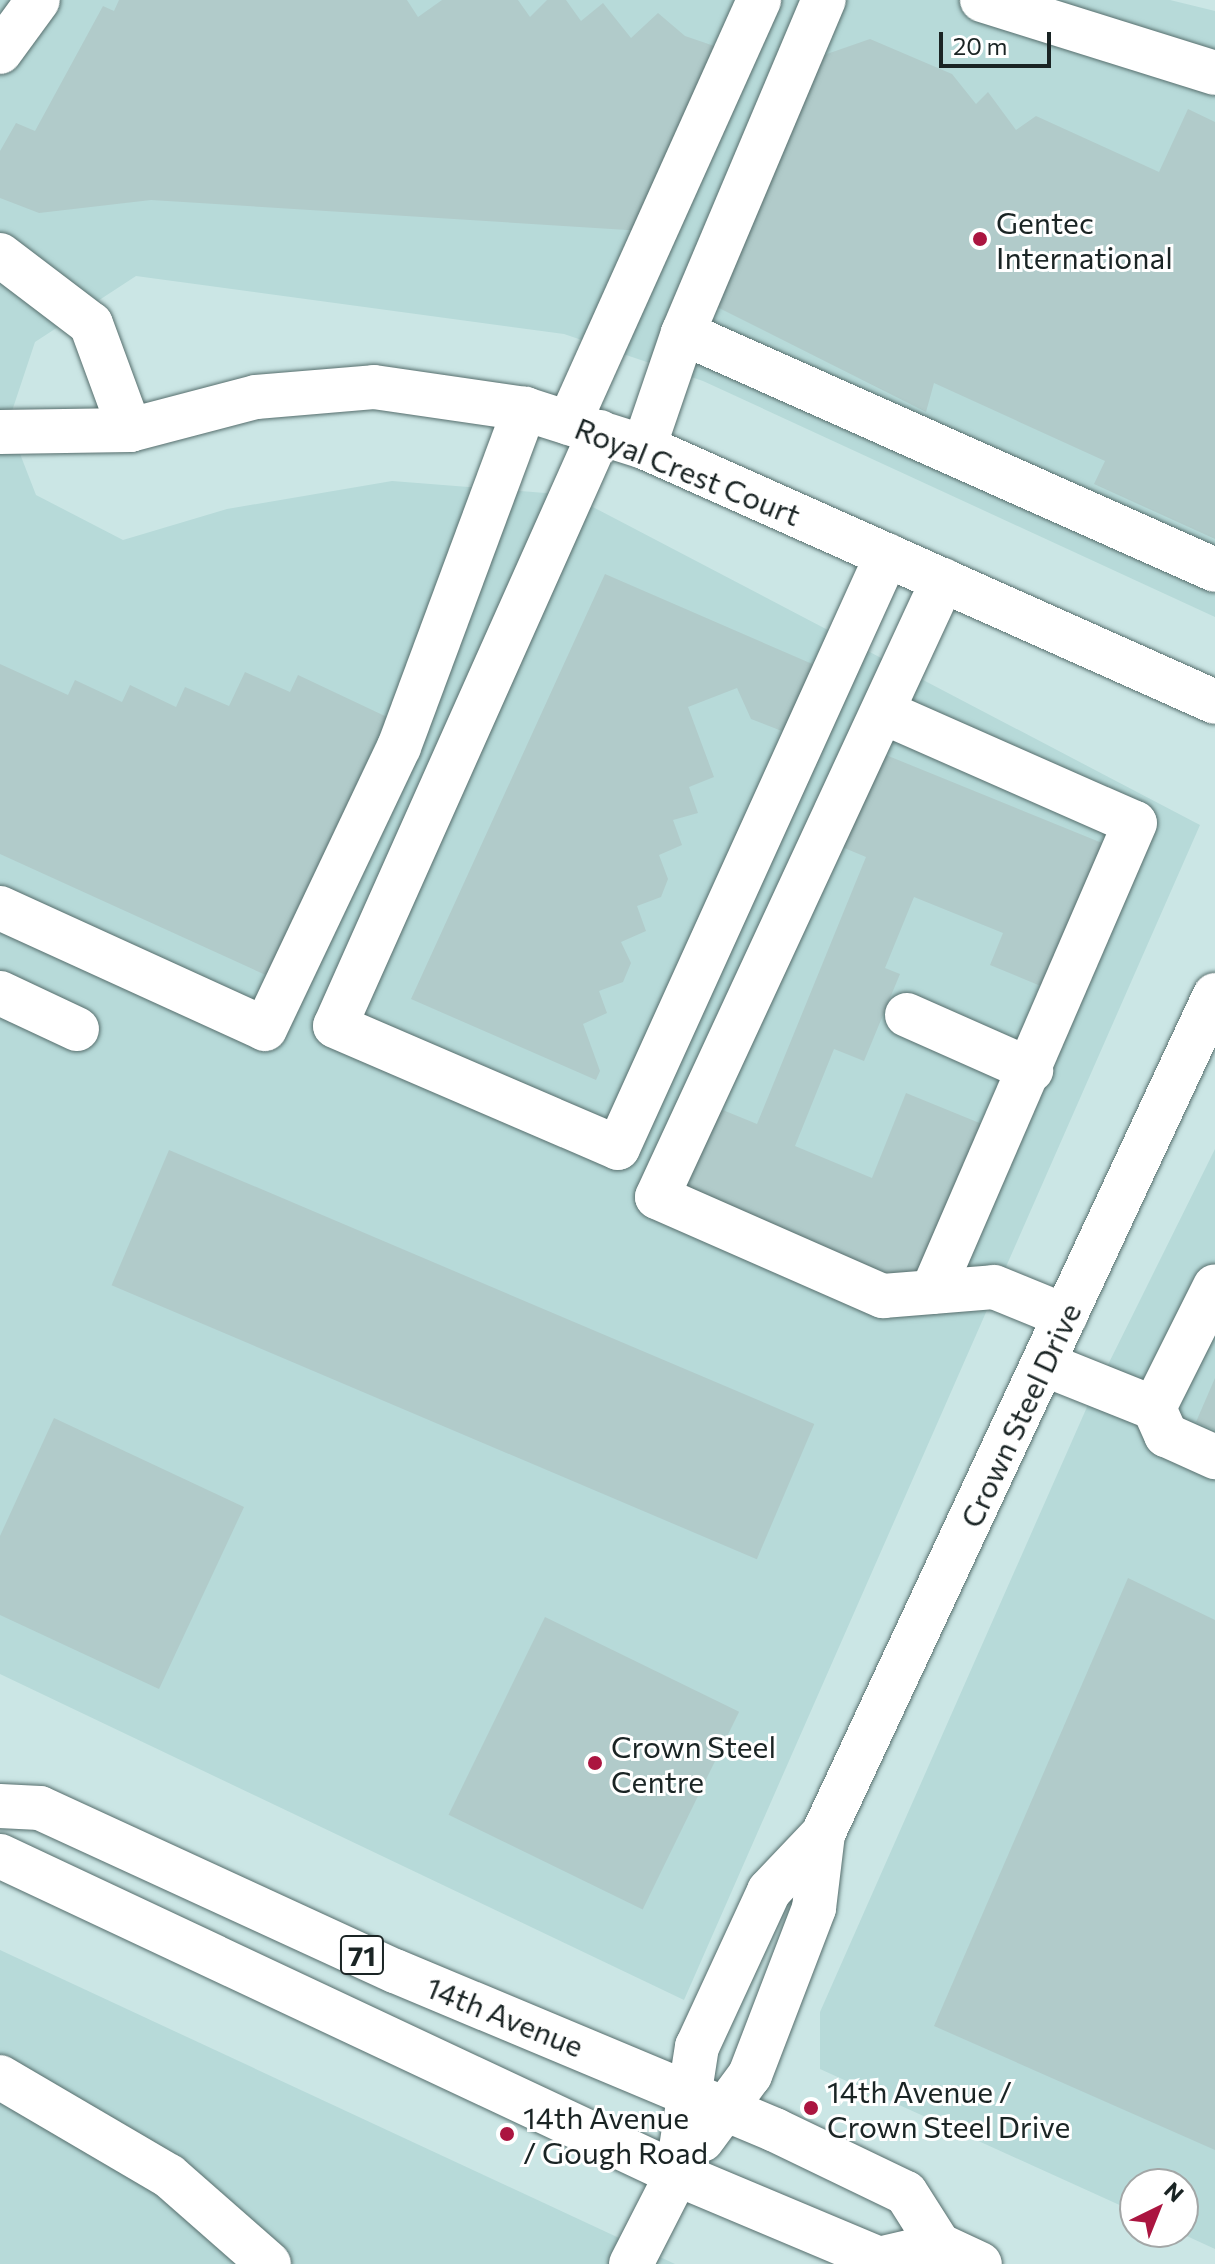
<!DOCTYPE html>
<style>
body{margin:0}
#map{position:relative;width:1215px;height:2264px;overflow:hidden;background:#cbe6e5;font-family:Commissioner,sans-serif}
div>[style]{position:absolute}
.built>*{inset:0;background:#b7dad9}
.building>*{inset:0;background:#b1cbca;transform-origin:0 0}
.roads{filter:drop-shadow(0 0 2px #566e6d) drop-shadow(0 0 2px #566e6d)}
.minor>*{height:44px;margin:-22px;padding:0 22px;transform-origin:22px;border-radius:22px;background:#fff}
.major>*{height:44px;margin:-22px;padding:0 22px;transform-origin:22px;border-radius:22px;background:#fff}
.dots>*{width:22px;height:22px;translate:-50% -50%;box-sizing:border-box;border:4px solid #fff;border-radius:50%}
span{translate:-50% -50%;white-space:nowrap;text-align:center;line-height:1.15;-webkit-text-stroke:6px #fff;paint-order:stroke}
.shield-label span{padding:2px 6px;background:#fff;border:2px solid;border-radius:6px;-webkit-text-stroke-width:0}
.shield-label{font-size:28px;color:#1a2424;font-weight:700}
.poi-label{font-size:30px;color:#1a2424}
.left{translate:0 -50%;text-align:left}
.street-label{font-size:30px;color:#1a2424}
.north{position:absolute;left:1119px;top:2168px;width:80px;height:80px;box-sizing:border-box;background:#fff;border:2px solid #a3a7a7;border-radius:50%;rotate:43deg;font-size:22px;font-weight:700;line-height:32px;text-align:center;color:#1a2424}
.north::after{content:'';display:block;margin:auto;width:28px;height:36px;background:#ab1540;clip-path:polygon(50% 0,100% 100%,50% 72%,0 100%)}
.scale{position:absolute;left:939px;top:32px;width:112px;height:36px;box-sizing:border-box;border:4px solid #1a2424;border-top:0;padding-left:10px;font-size:24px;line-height:28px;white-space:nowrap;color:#1a2424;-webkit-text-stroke:6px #fff;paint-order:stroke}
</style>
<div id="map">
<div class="built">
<div style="clip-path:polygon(0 0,1170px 0,1215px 11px,1215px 617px,703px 381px,564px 334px,136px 276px,35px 342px,8px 423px,36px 495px,123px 540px,227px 509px,392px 481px,570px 495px,1200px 825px,684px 2000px,0 1674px)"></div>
<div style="clip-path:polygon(1215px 1149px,1215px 2249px,1178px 2232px,1183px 2184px,1135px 2184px,1135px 2212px,820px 2069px,820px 2012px,1087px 1407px)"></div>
<div style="clip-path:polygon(0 1950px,675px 2264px,0 2264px)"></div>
</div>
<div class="building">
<div style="clip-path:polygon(119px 0,407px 0,418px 17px,442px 0,518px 0,530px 17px,547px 0,566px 0,581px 21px,603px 3px,631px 38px,658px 13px,685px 36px,726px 50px,643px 231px,151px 200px,39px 213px,0 198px,0 151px,16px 123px,35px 131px,103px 6px,114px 11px)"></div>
<div style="clip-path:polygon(870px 39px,952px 74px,976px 104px,988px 92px,1016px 130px,1036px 116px,1159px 172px,1188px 109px,1215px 122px,1215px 539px,1094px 484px,1105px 461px,934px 383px,926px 412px,715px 306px,824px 55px)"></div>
<div style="clip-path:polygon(605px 574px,817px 666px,787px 733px,751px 719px,737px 688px,688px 707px,714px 777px,689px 787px,698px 813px,673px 820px,682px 845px,659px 855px,668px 879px,661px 897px,637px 906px,646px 931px,621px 942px,631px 963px,623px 982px,599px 991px,607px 1013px,583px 1024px,600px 1071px,596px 1080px,411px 999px)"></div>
<div style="clip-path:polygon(0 664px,68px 695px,75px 680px,122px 702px,130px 685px,176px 707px,185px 687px,229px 706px,245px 672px,290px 692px,298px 675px,387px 717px,270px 977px,0 854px)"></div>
<div style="clip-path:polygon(881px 753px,1107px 845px,1048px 989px,990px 965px,1003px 933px,914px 897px,885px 968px,900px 974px,864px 1061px,834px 1049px,795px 1146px,872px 1178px,906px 1093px,982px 1124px,915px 1289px,673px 1190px,708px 1104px,757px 1124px,866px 857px,842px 847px)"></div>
<div style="left:169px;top:1150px;width:701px;height:147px;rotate:23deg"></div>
<div style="clip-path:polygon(1215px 1378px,1215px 1430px,1196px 1422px)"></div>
<div style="clip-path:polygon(54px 1418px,244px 1507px,159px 1689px,0 1615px,0 1536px)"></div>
<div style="clip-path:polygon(1128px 1578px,1215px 1620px,1215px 2150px,934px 2026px)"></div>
<div style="left:545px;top:1617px;width:216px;height:220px;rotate:26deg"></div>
</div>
<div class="roads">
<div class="minor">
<div style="left:982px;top:0;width:244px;rotate:17.4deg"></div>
<div style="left:0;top:52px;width:64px;rotate:-53.8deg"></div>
<div style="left:0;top:255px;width:114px;rotate:37.2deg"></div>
<div style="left:91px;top:324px;width:113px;rotate:69.8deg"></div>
<div style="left:683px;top:333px;width:582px;rotate:24.01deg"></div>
<div style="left:569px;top:423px;width:464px;rotate:-65.8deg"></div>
<div style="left:0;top:432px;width:130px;rotate:-0.9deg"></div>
<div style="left:130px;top:430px;width:130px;rotate:-14.7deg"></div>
<div style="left:256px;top:397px;width:118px;rotate:-4.8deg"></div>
<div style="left:374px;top:387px;width:153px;rotate:8.3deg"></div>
<div style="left:525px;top:409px;width:125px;rotate:17.7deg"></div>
<div style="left:644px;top:447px;width:625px;rotate:24.06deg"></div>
<div style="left:600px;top:432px;width:650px;rotate:114.04deg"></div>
<div style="left:335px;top:1026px;width:308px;rotate:23.3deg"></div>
<div style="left:618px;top:1148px;width:651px;rotate:-65.6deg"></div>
<div style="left:644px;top:447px;width:120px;rotate:-71.1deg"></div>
<div style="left:683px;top:333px;width:362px;rotate:-67.1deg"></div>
<div style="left:943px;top:580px;width:680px;rotate:114.87deg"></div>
<div style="left:657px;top:1197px;width:247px;rotate:23.7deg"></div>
<div style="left:883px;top:1296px;width:111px;rotate:-4.6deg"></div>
<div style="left:994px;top:1287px;width:77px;rotate:22.2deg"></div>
<div style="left:883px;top:712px;width:275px;rotate:23.8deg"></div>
<div style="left:1135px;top:823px;width:511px;rotate:113.4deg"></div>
<div style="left:0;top:908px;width:291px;rotate:24.5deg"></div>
<div style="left:265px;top:1029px;width:312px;rotate:-64.6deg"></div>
<div style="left:399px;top:747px;width:361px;rotate:-69.6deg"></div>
<div style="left:0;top:993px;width:85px;rotate:25.1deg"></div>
<div style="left:907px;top:1015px;width:136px;rotate:23.9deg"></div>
<div style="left:1044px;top:1364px;width:118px;rotate:21.8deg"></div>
<div style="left:1154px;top:1408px;width:136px;rotate:-63.4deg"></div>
<div style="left:1154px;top:1408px;width:30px;rotate:66deg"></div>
<div style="left:1166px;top:1435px;width:54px;rotate:24.2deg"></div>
<div style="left:0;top:2077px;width:196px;rotate:30.4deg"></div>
<div style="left:169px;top:2176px;width:133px;rotate:41.3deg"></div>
<div style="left:702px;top:2140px;width:81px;rotate:-53.6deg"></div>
<div style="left:750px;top:2075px;width:179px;rotate:-69deg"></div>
<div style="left:814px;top:1908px;width:75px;rotate:-83.1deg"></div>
<div style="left:631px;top:2264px;width:101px;rotate:-62.9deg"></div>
<div style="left:677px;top:2174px;width:129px;rotate:-81.1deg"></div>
<div style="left:697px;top:2047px;width:172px;rotate:-65.2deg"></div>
<div style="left:769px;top:1891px;width:79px;rotate:-46.5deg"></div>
<div style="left:823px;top:1834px;width:926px;rotate:-64.96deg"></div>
</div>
<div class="major">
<div style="left:0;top:1806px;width:40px;rotate:2.9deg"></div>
<div style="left:40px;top:1808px;width:391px;rotate:24.7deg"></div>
<div style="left:395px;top:1971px;width:412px;rotate:22.7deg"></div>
<div style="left:775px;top:2130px;width:145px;rotate:25.7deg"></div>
<div style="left:906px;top:2193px;width:62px;rotate:57.6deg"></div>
<div style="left:939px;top:2245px;width:45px;rotate:24.9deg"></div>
<div style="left:0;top:1856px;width:748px;rotate:25.16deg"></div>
<div style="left:677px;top:2174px;width:219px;rotate:22.8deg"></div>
<div style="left:879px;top:2259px;width:62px;rotate:-13.1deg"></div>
</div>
</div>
<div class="dots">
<div style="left:980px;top:239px;background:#ab1540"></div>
<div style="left:595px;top:1763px;background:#ab1540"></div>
<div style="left:811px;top:2108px;background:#ab1540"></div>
<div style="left:507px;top:2134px;background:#ab1540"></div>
</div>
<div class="shield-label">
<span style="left:362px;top:1955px">71</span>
</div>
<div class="poi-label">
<span class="left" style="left:996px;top:239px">Gentec<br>International</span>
<span class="left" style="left:611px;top:1763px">Crown Steel<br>Centre</span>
<span class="left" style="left:827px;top:2108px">14th Avenue /<br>Crown Steel Drive</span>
<span class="left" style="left:523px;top:2134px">14th Avenue<br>/ Gough Road</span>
</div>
<div class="street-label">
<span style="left:688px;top:471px;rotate:22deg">Royal Crest Court</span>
<span style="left:1020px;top:1415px;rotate:-65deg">Crown Steel Drive</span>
<span style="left:505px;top:2016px;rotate:22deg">14th Avenue</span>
</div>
<div class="north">N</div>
<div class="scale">20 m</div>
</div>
